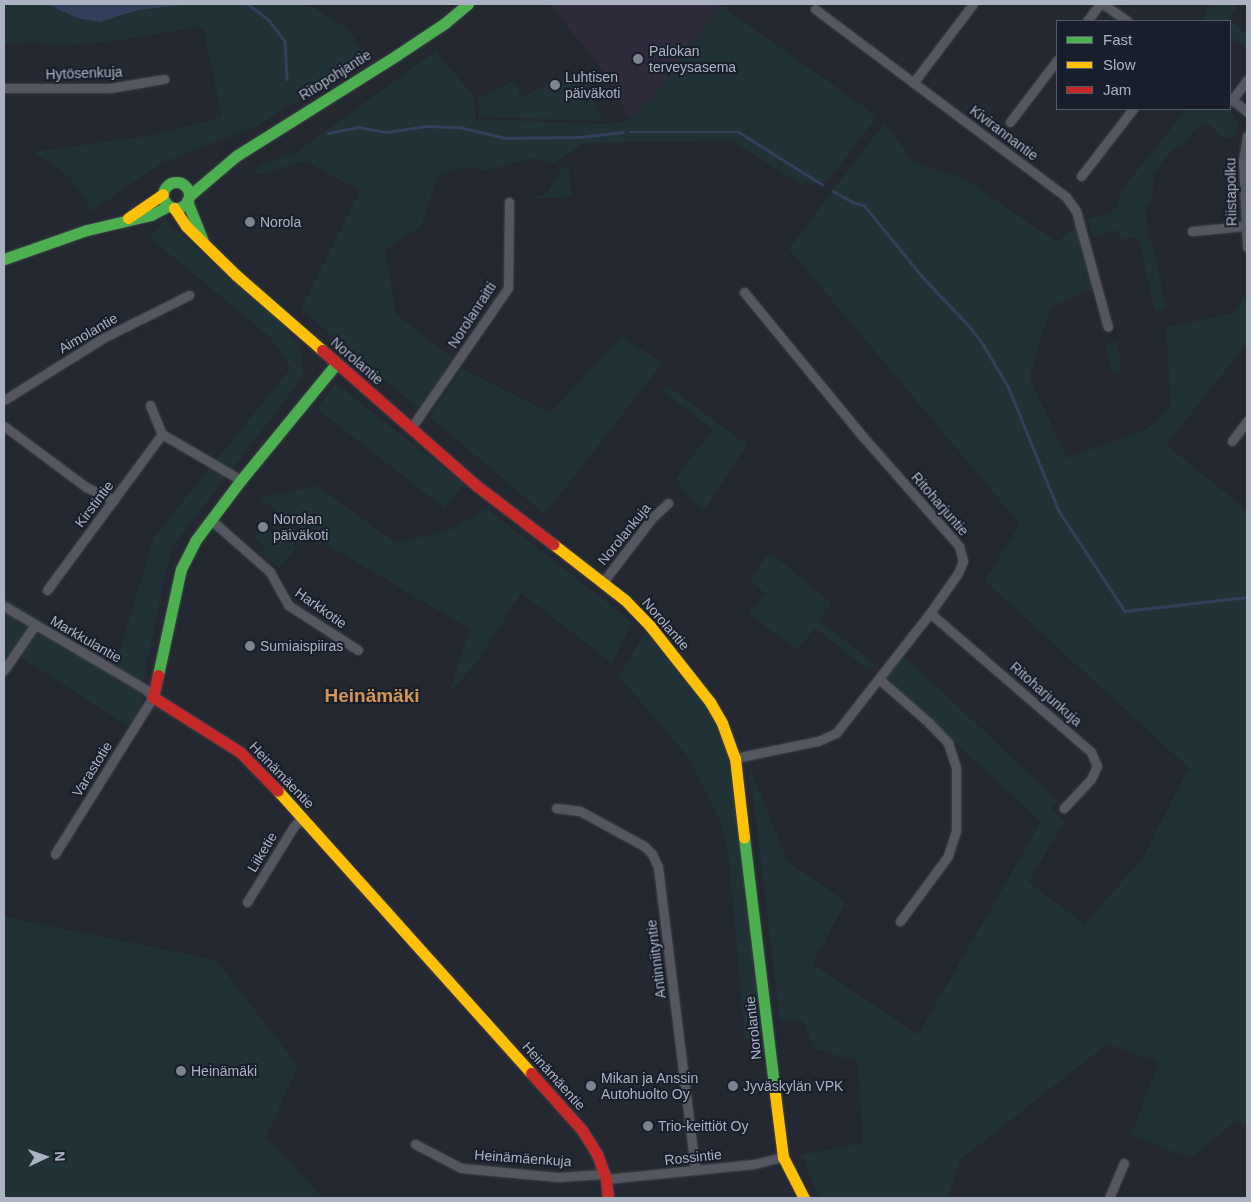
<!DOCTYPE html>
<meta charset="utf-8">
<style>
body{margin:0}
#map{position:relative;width:1251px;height:1202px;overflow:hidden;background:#242831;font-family:Arial,sans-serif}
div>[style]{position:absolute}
.medical>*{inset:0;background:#2e2c3a}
.green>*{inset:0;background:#213236;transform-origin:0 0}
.water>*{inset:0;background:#303f5a}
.stream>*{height:2.5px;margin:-1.25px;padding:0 1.25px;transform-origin:1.25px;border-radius:1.25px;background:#303f5a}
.roads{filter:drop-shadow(0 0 1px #40434a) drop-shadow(0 0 1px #40434a)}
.street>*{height:9px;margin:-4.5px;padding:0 4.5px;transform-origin:4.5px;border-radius:4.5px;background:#545760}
.fast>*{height:11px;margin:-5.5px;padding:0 5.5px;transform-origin:5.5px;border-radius:5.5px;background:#4caf50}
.fast>.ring{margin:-5.5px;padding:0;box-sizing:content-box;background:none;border:11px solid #4caf50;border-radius:50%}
.slow>*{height:11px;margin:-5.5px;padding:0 5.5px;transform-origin:5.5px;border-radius:5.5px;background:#ffc107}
.jam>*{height:11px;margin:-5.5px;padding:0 5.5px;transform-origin:5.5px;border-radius:5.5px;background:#c62828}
.dots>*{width:14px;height:14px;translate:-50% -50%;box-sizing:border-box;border:2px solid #181e2b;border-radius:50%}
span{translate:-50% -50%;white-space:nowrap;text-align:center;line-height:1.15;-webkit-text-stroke:4px #181e2b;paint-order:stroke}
.poi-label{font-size:14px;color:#acb4c4}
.left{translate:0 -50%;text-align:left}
.street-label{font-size:14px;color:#acb4c4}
.district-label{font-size:19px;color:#d59556;font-weight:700}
.frame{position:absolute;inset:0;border:5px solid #acb4c4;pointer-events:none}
.legend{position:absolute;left:1056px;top:20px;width:175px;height:90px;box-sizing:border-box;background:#181e2b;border:1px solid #535a68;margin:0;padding:6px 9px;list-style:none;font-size:15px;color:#acb4c4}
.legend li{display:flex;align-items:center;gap:10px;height:25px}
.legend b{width:25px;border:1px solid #535a68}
.north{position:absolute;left:20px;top:1132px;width:50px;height:50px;-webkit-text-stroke:4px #181e2b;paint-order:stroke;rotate:87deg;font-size:14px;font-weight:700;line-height:20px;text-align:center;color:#acb4c4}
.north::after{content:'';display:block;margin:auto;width:18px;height:22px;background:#acb4c4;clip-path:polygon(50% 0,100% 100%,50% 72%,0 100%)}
</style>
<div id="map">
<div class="medical">
<div style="clip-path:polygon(550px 4px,720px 4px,657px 92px,630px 120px,606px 74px)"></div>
</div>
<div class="green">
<div style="clip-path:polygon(4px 4px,47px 4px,77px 18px,117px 18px,138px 10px,191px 4px,307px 4px,348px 28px,366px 57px,257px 126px,163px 162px,92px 211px,71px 178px,33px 152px,154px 135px,222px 117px,203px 26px,122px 40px,80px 44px,4px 43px)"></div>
<div style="clip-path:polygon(1211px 4px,1239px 4px,1228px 19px,1247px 34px,1246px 48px,1234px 40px,1230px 45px,1230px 21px,1205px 21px,1205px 11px)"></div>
<div style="clip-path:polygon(720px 5px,877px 116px,828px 181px,801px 184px,731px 141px,584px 143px,551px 164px,531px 158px,488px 170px,461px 167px,438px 176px,421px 227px,385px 250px,396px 314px,453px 359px,418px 408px,301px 309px,360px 191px,305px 161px,253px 176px,258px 165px,297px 152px,436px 51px,474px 97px,476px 119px,609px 124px,630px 120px,657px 92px)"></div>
<div style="clip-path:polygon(580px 73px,603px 121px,479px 117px,478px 98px,514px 81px,521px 97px,560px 78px,562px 82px)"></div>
<div style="clip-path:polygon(1230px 107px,1238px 125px,1234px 137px,1223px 138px,1209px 124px,1194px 130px,1184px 144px,1172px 149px,1154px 173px,1152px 201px,1146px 209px,1148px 234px,1154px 250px,1166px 309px,1155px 311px,1139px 241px,1135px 237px,1122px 240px,1117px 230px,1093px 238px,1088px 219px,1112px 212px,1118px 203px,1120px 192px,1187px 109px)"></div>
<div style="clip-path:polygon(885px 122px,913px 162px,965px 179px,1057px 242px,1075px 227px,1094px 289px,1051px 307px,1029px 377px,1067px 458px,1149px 428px,1171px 406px,1166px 327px,1234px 313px,1247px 293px,1247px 343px,1166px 445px,1247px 510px,1247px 1124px,1237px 1120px,1191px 1158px,1131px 1135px,1159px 1062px,1107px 1044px,960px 1160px,947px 1198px,820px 1198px,801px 1155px,863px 1143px,858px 1061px,815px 1049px,802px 1020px,780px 1022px,750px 769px,788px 862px,846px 902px,812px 964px,918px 1035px,1041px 822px,886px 678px,904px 656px,1057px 800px,1051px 809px,1065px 822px,1028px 882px,1085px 924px,1142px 859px,1189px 768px,985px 581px,1020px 524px,789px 249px)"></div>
<div style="clip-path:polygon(568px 165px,572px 197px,530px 199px,547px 193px,561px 169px)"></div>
<div style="clip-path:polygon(165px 221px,273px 314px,300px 346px,303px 377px,171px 548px,143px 680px,141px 707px,130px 727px,20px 657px,4px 684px,4px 596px,116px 665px,154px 537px,291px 368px,270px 337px,149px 237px)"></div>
<div style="clip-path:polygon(621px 337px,663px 362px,545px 514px,430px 417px,462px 369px,550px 413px)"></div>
<div style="clip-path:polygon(1117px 341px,1122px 371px,1112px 375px,1105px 344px)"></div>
<div style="left:336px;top:384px;width:162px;height:31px;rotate:38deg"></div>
<div style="clip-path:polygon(666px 385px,747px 445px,704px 510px,690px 499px,676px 478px,713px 430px,662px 390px)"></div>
<div style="clip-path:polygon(317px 486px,396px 543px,453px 529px,486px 508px,632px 622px,612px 663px,521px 593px,477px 662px,449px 693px,470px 629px,309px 534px,259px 498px)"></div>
<div style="clip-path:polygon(263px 526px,285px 544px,295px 533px,303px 539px,279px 568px,261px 553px,265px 546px,254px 538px)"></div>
<div style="clip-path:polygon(770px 552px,831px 603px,819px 620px,875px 664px,870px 671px,815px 628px,797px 650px,749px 614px,765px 593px,750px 579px)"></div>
<div style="clip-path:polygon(645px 632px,706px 707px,718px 727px,731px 759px,763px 1052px,745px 1039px,728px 849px,719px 819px,690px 759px,619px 676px)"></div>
<div style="clip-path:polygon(4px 915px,10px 918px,216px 960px,298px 1066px,266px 1137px,324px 1198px,4px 1198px)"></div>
</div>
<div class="water">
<div style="clip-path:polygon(47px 4px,191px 4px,138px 10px,100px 22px,77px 18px)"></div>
</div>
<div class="stream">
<div style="left:248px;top:4px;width:26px;rotate:37deg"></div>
<div style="left:269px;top:20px;width:26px;rotate:53deg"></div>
<div style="left:285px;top:41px;width:38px;rotate:87deg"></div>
<div style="left:630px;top:132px;width:109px"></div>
<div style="left:739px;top:132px;width:99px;rotate:32.2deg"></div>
<div style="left:328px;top:133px;width:31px;rotate:-11deg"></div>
<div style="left:358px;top:127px;width:29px;rotate:10deg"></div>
<div style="left:387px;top:132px;width:40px;rotate:-8.5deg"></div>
<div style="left:427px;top:126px;width:32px;rotate:2deg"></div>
<div style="left:459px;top:127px;width:48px;rotate:13.2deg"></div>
<div style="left:506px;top:138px;width:73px;rotate:-0.8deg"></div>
<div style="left:579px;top:137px;width:44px;rotate:-6.5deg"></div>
<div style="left:833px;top:191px;width:25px;rotate:29deg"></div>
<div style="left:855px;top:203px;width:9px;rotate:13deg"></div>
<div style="left:864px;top:205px;width:90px;rotate:50.8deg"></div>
<div style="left:921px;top:275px;width:70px;rotate:46.7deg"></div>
<div style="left:969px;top:326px;width:23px;rotate:52deg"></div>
<div style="left:983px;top:344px;width:49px;rotate:59.2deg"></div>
<div style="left:1008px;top:386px;width:135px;rotate:67.8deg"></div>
<div style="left:1059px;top:511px;width:120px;rotate:56.6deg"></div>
<div style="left:1125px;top:611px;width:123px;rotate:-6.5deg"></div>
</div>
<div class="roads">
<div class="street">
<div style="left:1103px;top:4px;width:29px;rotate:35deg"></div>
<div style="left:815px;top:9px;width:314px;rotate:36.8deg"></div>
<div style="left:1066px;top:197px;width:17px;rotate:54deg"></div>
<div style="left:1076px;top:211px;width:120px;rotate:74.6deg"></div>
<div style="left:1087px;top:21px;width:21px;rotate:-53deg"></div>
<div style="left:913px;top:83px;width:99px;rotate:-52.8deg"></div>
<div style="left:4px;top:88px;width:106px"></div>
<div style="left:110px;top:88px;width:55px;rotate:-9.5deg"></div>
<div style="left:1230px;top:98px;width:22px;rotate:39deg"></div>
<div style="left:1232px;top:100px;width:25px;rotate:-53deg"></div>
<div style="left:1010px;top:122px;width:78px;rotate:-52.8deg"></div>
<div style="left:1247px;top:136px;width:25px;rotate:99deg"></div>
<div style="left:1243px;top:161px;width:86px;rotate:87.3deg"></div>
<div style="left:1081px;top:176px;width:85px;rotate:-52.2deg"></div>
<div style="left:1192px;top:231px;width:53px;rotate:-5.4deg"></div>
<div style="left:4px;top:400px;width:119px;rotate:-32deg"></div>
<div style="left:105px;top:337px;width:94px;rotate:-26.6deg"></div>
<div style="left:150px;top:405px;width:31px;rotate:68deg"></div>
<div style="left:162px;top:434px;width:91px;rotate:30.2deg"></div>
<div style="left:4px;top:426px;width:102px;rotate:36.6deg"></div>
<div style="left:86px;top:487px;width:31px;rotate:25deg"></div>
<div style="left:411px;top:428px;width:170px;rotate:-55.3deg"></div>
<div style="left:508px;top:288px;width:86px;rotate:-89.3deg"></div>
<div style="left:1232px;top:441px;width:25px;rotate:-53deg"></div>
<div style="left:211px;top:520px;width:79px;rotate:41.4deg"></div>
<div style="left:270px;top:572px;width:38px;rotate:61deg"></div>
<div style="left:288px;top:605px;width:83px;rotate:32.7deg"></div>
<div style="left:603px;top:582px;width:81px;rotate:-52.6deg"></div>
<div style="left:652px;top:518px;width:22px;rotate:-43deg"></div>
<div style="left:47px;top:590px;width:194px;rotate:-53.6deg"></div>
<div style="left:4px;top:606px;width:164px;rotate:30.5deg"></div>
<div style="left:145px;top:689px;width:11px;rotate:45deg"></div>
<div style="left:153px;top:697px;width:185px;rotate:122deg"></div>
<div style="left:930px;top:613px;width:213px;rotate:40.8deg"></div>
<div style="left:1091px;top:752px;width:15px;rotate:67deg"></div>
<div style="left:1097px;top:766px;width:14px;rotate:115deg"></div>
<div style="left:1091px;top:779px;width:40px;rotate:133deg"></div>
<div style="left:4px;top:670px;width:55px;rotate:-55.4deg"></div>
<div style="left:879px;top:679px;width:67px;rotate:41.3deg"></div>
<div style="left:929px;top:723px;width:28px;rotate:46deg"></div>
<div style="left:948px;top:743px;width:26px;rotate:72deg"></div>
<div style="left:956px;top:768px;width:63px;rotate:90deg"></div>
<div style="left:956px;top:831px;width:26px;rotate:108deg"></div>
<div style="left:948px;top:856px;width:81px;rotate:126.4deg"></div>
<div style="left:735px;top:758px;width:85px;rotate:-11.6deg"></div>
<div style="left:818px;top:741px;width:20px;rotate:-24deg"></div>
<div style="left:836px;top:733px;width:152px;rotate:-51.9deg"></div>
<div style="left:930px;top:613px;width:49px;rotate:-55deg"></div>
<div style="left:958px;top:573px;width:13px;rotate:-67deg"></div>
<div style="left:963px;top:561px;width:16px;rotate:-105deg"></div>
<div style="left:959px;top:546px;width:152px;rotate:-131.3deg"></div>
<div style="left:859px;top:432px;width:181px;rotate:-129.4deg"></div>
<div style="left:556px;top:808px;width:24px;rotate:7deg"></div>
<div style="left:580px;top:811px;width:73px;rotate:28.7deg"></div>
<div style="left:644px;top:846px;width:11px;rotate:45deg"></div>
<div style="left:652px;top:854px;width:14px;rotate:65deg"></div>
<div style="left:658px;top:867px;width:305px;rotate:83deg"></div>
<div style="left:247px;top:902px;width:89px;rotate:-58.3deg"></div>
<div style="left:294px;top:826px;width:11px;rotate:-45deg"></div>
<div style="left:415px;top:1144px;width:52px;rotate:27.6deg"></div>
<div style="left:461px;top:1168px;width:97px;rotate:5.3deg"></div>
<div style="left:558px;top:1177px;width:46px;rotate:-3.7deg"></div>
<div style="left:606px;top:1179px;width:149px;rotate:-5.8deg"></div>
<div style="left:754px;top:1164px;width:30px;rotate:-14deg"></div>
<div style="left:1109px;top:1198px;width:38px;rotate:-67deg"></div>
</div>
<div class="fast">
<div class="ring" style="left:163px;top:182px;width:15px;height:15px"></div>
<div style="left:189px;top:196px;width:62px;rotate:-40.4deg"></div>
<div style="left:236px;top:156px;width:190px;rotate:-32.1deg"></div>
<div style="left:397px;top:55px;width:58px;rotate:-33.7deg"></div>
<div style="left:445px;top:23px;width:30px;rotate:-40deg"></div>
<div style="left:187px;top:201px;width:43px;rotate:68.2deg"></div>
<div style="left:4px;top:259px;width:88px;rotate:-19.3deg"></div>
<div style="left:87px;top:230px;width:66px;rotate:-13.2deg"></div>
<div style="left:151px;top:215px;width:19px;rotate:-28deg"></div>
<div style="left:158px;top:675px;width:108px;rotate:-77.8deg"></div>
<div style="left:181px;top:569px;width:31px;rotate:-63deg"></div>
<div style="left:195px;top:541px;width:76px;rotate:-53deg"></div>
<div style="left:241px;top:480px;width:150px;rotate:-50.7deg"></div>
<div style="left:744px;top:837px;width:259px;rotate:83.1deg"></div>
</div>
<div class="slow">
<div style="left:174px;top:208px;width:22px;rotate:56deg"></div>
<div style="left:186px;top:226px;width:70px;rotate:44.4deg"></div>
<div style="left:236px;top:275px;width:114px;rotate:41.1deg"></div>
<div style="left:128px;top:218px;width:42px;rotate:-34.4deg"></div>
<div style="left:553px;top:544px;width:91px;rotate:37.9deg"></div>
<div style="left:625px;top:600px;width:36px;rotate:46deg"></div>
<div style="left:650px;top:626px;width:97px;rotate:51.7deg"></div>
<div style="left:710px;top:702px;width:24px;rotate:60deg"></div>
<div style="left:722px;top:723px;width:37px;rotate:70deg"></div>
<div style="left:735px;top:758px;width:80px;rotate:83.5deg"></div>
<div style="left:278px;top:791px;width:379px;rotate:48.1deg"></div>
<div style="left:775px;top:1094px;width:64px;rotate:82.8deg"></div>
<div style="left:783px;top:1157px;width:46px;rotate:62.9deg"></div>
</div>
<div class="jam">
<div style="left:322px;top:350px;width:206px;rotate:41.3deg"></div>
<div style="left:477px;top:486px;width:96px;rotate:37.3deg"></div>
<div style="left:158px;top:675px;width:23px;rotate:103deg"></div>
<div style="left:153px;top:697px;width:103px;rotate:32.3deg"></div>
<div style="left:240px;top:752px;width:54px;rotate:45.7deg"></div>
<div style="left:531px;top:1073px;width:76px;rotate:48.2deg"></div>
<div style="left:582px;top:1130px;width:28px;rotate:58deg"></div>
<div style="left:597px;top:1154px;width:27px;rotate:70deg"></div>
<div style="left:606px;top:1179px;width:19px;rotate:84deg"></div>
</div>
</div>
<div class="dots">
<div style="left:638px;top:59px;background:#7c8391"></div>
<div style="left:555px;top:85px;background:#7c8391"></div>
<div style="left:250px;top:222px;background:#7c8391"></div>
<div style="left:263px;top:527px;background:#7c8391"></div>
<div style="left:250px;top:646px;background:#7c8391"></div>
<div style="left:181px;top:1071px;background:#7c8391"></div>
<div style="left:591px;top:1086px;background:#7c8391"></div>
<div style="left:733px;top:1086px;background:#7c8391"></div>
<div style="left:648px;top:1126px;background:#7c8391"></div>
</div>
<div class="poi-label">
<span class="left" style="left:649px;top:59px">Palokan<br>terveysasema</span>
<span class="left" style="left:565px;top:85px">Luhtisen<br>päiväkoti</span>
<span class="left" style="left:260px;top:222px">Norola</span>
<span class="left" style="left:273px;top:527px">Norolan<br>päiväkoti</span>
<span class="left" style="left:260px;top:646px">Sumiaispiiras</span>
<span class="left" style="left:191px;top:1071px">Heinämäki</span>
<span class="left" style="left:601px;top:1086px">Mikan ja Anssin<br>Autohuolto Oy</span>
<span class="left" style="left:743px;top:1086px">Jyväskylän VPK</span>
<span class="left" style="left:658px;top:1126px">Trio-keittiöt Oy</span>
</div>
<div class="street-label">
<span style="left:84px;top:73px;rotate:-2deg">Hytösenkuja</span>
<span style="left:335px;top:75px;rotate:-32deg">Ritopohjantie</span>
<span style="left:1004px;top:133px;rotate:37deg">Kivirannantie</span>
<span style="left:1231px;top:192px;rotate:-91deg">Riistapolku</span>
<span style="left:472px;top:315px;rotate:-57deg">Norolanraitti</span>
<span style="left:88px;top:333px;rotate:-30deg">Aimolantie</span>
<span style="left:357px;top:361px;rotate:41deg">Norolantie</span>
<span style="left:94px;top:504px;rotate:-53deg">Kirstintie</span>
<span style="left:940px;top:504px;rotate:49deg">Ritoharjuntie</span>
<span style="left:624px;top:534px;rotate:-51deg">Norolankuja</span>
<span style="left:321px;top:608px;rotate:35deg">Harkkotie</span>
<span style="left:666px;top:624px;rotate:49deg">Norolantie</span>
<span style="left:86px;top:639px;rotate:30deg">Markkulantie</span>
<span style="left:1046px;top:694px;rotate:41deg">Ritoharjunkuja</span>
<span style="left:92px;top:769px;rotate:-58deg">Varastotie</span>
<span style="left:282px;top:775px;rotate:46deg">Heinämäentie</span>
<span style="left:262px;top:852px;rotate:-59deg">Liiketie</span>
<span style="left:656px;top:959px;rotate:-97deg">Antinniityntie</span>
<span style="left:753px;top:1028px;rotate:-96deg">Norolantie</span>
<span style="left:554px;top:1076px;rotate:48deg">Heinämäentie</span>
<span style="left:693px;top:1157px;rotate:-6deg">Rossintie</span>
<span style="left:523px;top:1158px;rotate:4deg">Heinämäenkuja</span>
</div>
<div class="district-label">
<span style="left:372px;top:696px">Heinämäki</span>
</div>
<div class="frame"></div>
<ul class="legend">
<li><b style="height:6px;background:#4caf50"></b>Fast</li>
<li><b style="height:6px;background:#ffc107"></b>Slow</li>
<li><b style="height:6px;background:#c62828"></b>Jam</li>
</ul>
<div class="north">N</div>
</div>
